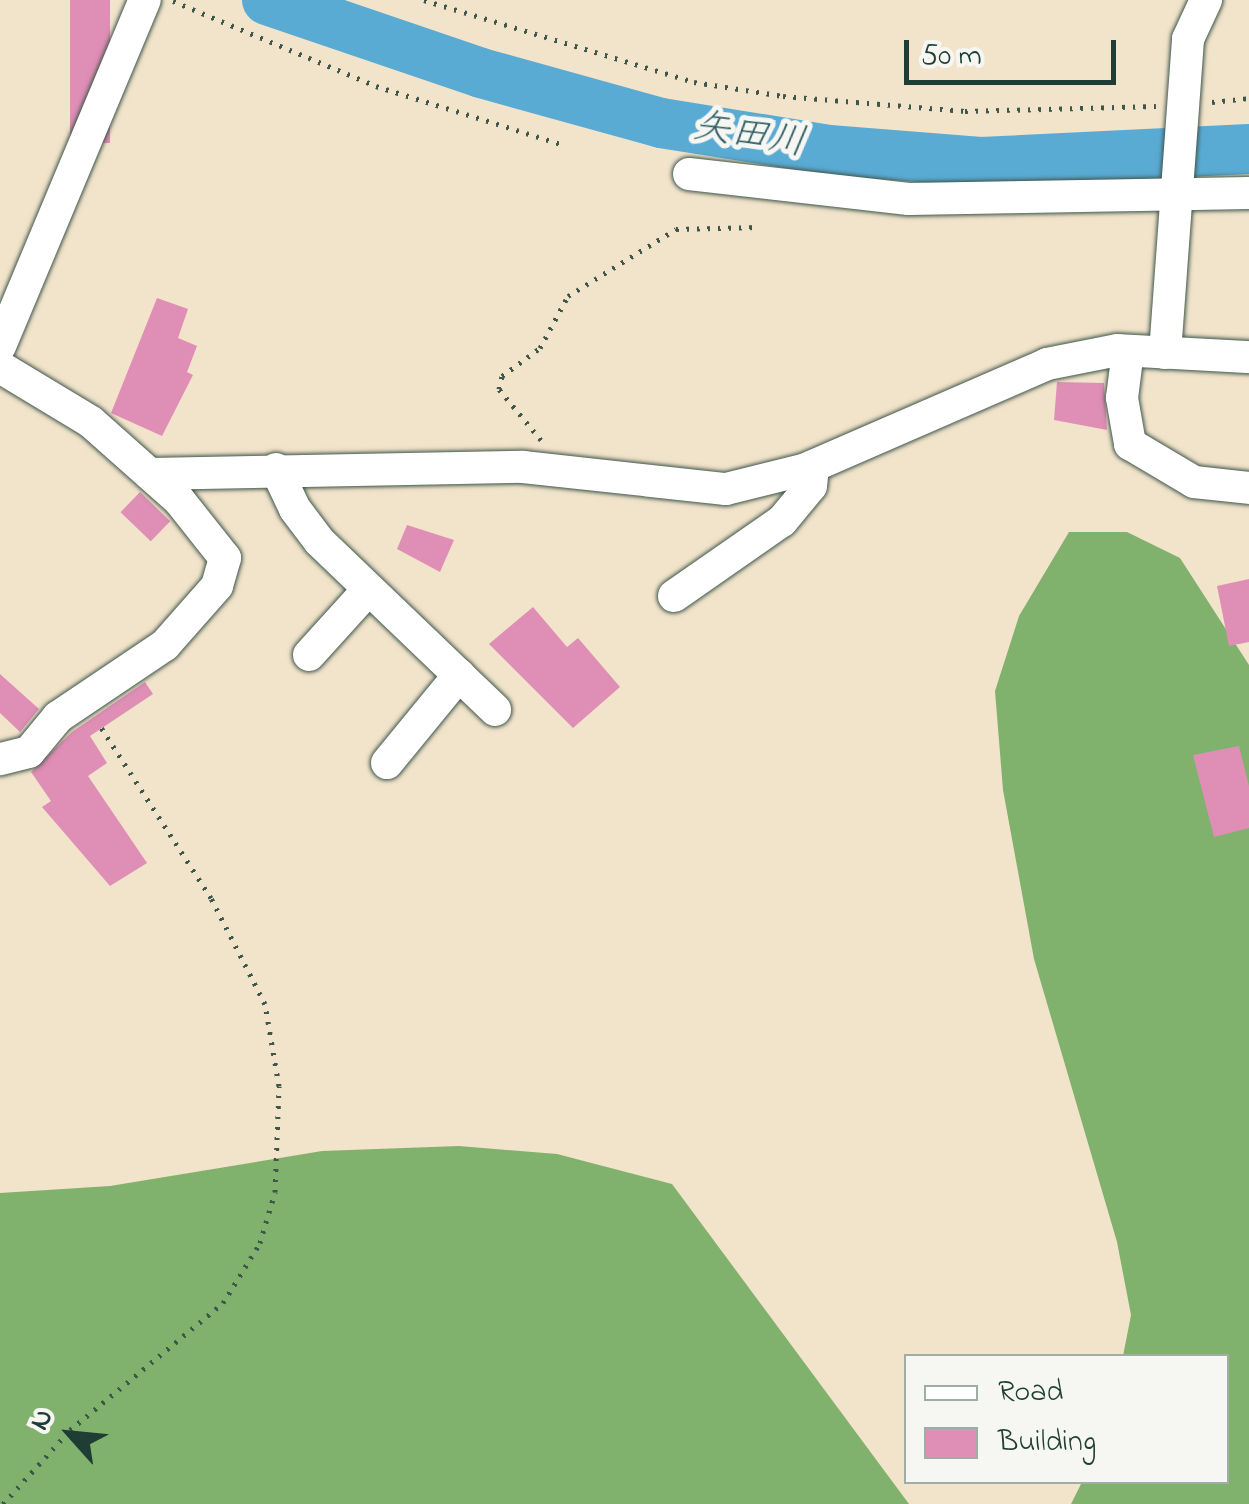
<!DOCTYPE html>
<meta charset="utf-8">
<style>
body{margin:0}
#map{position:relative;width:1249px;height:1504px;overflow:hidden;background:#f2e4cb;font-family:"Indie Flower","Klee One",sans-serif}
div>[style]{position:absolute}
.forest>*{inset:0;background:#80b26d}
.river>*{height:50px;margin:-25px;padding:0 25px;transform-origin:25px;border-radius:25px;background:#5aabd4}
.building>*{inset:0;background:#df8eb6;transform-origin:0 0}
.path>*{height:5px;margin-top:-2.5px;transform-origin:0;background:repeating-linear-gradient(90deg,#3f564b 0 2.5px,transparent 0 10.5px)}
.roads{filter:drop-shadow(0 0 2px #3f564b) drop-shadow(0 0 2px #3f564b)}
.street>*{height:32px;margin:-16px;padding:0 16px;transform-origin:16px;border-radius:16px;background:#fff}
span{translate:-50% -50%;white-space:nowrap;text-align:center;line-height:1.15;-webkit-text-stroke:10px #f6f6f2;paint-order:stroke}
.water-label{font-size:38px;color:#315e64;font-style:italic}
.legend{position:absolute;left:904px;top:1354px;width:325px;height:130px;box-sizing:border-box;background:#f6f6f2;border:2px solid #a0aca6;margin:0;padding:12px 18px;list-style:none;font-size:30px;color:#1f3d34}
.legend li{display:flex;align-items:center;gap:20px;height:50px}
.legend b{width:50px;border:2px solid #a0aca6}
.north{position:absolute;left:20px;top:1384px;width:100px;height:100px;-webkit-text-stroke:8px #f6f6f2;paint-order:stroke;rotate:297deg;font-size:28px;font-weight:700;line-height:40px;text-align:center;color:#1f3d34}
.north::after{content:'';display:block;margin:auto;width:35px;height:45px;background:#1f3d34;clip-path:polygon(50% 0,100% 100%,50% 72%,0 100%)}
.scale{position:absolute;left:904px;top:40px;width:212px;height:45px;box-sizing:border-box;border:5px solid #1f3d34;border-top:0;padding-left:12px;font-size:30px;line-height:35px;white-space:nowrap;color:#1f3d34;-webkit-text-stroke:8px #f6f6f2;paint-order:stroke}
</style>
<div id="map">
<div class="forest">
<div style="clip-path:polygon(1069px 532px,1127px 532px,1180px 558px,1249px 665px,1249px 1504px,1071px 1504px,1082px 1482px,1226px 1482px,1226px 1356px,1123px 1356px,1131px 1315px,1117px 1242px,1034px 959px,1003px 790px,995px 691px,1019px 616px)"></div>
<div style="clip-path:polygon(459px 1146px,557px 1154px,672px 1184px,909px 1504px,0 1504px,0 1193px,110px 1186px,322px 1151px)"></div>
</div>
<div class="river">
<div style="left:267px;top:0;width:226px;rotate:18.8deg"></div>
<div style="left:481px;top:73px;width:187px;rotate:15.5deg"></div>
<div style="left:661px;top:123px;width:170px;rotate:9.1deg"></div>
<div style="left:829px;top:150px;width:152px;rotate:4.5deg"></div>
<div style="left:981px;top:162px;width:268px;rotate:-2.8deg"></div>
</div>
<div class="building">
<div style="left:70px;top:0;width:40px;height:143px"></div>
<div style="clip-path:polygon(157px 298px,188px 309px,178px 338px,197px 346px,187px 372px,193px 375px,162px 436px,111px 413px)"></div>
<div style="clip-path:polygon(1057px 382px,1104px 383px,1107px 430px,1054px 420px)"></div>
<div style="left:140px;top:492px;width:42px;height:28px;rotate:44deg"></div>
<div style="clip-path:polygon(407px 525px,454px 540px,440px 572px,397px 549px)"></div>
<div style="clip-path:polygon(1249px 579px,1249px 642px,1229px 646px,1217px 586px)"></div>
<div style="clip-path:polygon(533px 607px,567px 647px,578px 638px,620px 687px,573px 728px,489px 644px)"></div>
<div style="clip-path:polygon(0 674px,39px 709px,20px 732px,0 713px)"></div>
<div style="clip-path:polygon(145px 682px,153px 694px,90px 736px,107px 763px,88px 776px,147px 863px,110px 886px,42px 807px,51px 801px,31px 772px,72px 732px)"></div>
<div style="clip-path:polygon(1239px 746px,1249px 786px,1249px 828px,1214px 837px,1193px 755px)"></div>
</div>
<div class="path">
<div style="left:424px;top:0;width:282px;rotate:16.9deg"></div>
<div style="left:694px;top:82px;width:90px;rotate:8.9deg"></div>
<div style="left:783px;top:96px;width:183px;rotate:4.7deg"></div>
<div style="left:965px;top:111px;width:191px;rotate:-1.5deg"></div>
<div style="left:173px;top:1px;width:220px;rotate:22.7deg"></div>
<div style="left:376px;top:86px;width:194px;rotate:17.4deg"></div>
<div style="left:1212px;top:102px;width:37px;rotate:-6deg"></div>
<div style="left:541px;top:440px;width:66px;rotate:-129.5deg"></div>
<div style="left:499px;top:389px;width:13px;rotate:-77deg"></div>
<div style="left:502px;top:376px;width:47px;rotate:-36.4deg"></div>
<div style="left:540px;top:348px;width:59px;rotate:-61.7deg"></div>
<div style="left:568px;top:296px;width:127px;rotate:-31.8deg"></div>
<div style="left:676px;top:229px;width:83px;rotate:-1.4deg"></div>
<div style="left:3px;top:1504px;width:100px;rotate:-47.8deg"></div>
<div style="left:70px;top:1430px;width:199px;rotate:-39.7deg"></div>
<div style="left:223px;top:1303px;width:70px;rotate:-58.3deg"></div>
<div style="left:260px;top:1243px;width:53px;rotate:-73.6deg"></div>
<div style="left:275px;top:1192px;width:106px;rotate:-87.8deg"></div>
<div style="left:279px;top:1086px;width:83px;rotate:-99.7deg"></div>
<div style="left:265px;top:1004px;width:119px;rotate:-117deg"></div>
<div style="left:211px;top:898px;width:205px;rotate:-122.8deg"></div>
</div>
<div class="roads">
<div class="street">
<div style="left:689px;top:174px;width:221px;rotate:6.5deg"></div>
<div style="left:909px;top:199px;width:340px;rotate:-1deg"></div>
<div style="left:0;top:346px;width:375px;rotate:-67.3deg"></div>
<div style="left:1128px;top:351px;width:47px;rotate:97.3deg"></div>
<div style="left:1122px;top:398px;width:47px;rotate:80.1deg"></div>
<div style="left:1130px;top:444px;width:74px;rotate:30.7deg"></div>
<div style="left:1194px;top:482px;width:55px;rotate:6.2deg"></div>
<div style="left:1165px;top:353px;width:315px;rotate:-85.8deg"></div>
<div style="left:1188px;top:39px;width:43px;rotate:-65.2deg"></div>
<div style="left:0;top:367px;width:106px;rotate:31.1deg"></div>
<div style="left:91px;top:422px;width:118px;rotate:41.6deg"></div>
<div style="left:179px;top:500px;width:74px;rotate:51.6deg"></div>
<div style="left:225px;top:558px;width:29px;rotate:106deg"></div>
<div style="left:217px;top:586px;width:79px;rotate:131.4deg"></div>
<div style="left:165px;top:645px;width:129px;rotate:146.1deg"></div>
<div style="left:58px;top:717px;width:45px;rotate:129.6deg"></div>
<div style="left:29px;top:752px;width:30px;rotate:166deg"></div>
<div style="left:276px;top:469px;width:44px;rotate:64.6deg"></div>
<div style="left:295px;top:509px;width:40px;rotate:53deg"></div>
<div style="left:319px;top:541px;width:244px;rotate:43.8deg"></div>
<div style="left:150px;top:474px;width:373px;rotate:-1.1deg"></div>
<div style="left:523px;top:467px;width:204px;rotate:6.2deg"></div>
<div style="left:726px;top:489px;width:82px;rotate:-14deg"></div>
<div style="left:806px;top:469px;width:263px;rotate:-23.5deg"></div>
<div style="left:1047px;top:364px;width:72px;rotate:-11.2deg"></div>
<div style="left:1118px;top:350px;width:131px;rotate:3.1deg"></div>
<div style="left:674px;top:596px;width:131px;rotate:-34.8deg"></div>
<div style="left:782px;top:521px;width:45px;rotate:-50.4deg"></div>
<div style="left:811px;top:486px;width:20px;rotate:-84deg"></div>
<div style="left:309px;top:655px;width:86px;rotate:-47.8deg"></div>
<div style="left:387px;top:763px;width:114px;rotate:-50.7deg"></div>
</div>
</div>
<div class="water-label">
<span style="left:749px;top:137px;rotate:9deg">矢田川</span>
</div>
<ul class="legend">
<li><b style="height:12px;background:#fff"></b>Road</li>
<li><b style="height:28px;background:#df8eb6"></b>Building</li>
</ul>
<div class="north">N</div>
<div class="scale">50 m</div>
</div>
